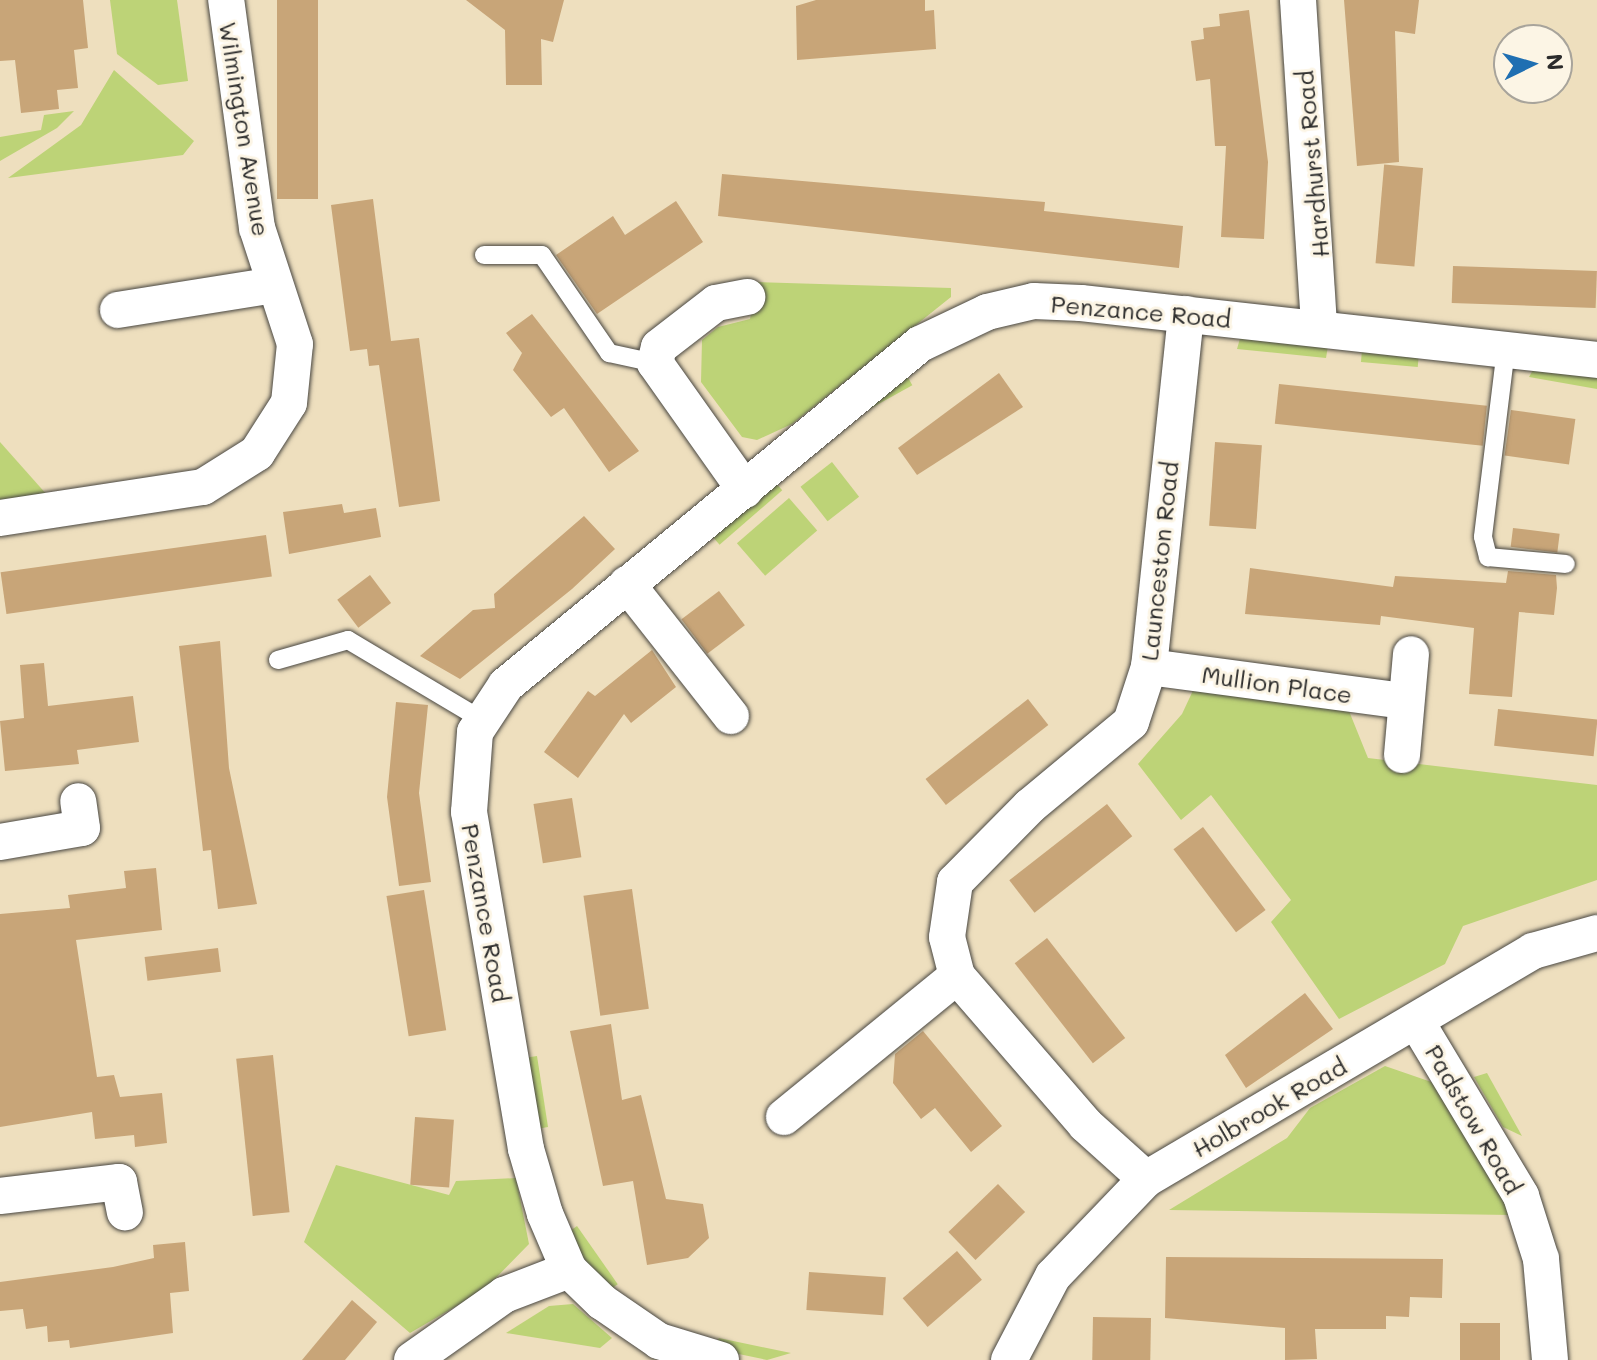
<!DOCTYPE html>
<style>
body{margin:0}
#map{position:relative;width:1597px;height:1360px;overflow:hidden;background:#eedfbe;font-family:Mali,sans-serif}
div>[style]{position:absolute}
.green>*{inset:0;background:#bdd377;transform-origin:0 0}
.building>*{inset:0;background:#c8a578;transform-origin:0 0}
.roads{filter:drop-shadow(0 0 2px #484641) drop-shadow(0 0 2px #484641)}
.service>*{height:18px;margin:-9px;padding:0 9px;transform-origin:9px;border-radius:9px;background:#fff}
.minor>*{height:36px;margin:-18px;padding:0 18px;transform-origin:18px;border-radius:18px;background:#fff}
span{translate:-50% -50%;white-space:nowrap;text-align:center;line-height:1.15;-webkit-text-stroke:6px #fcf5e5;paint-order:stroke}
.street-label{font-size:24px;color:#2b2b2b}
.north{position:absolute;left:1493px;top:24px;width:80px;height:80px;box-sizing:border-box;background:#fcf5e5;border:2px solid #a8a49b;border-radius:50%;rotate:85deg;font-size:22px;font-weight:700;line-height:32px;text-align:center;color:#2b2b2b}
.north::after{content:'';display:block;margin:auto;width:28px;height:36px;background:#1f6fb2;clip-path:polygon(50% 0,100% 100%,50% 72%,0 100%)}
</style>
<div id="map">
<div class="green">
<div style="clip-path:polygon(110px 0,177px 0,188px 81px,158px 85px,117px 54px)"></div>
<div style="clip-path:polygon(114px 70px,194px 141px,183px 155px,8px 178px,81px 125px)"></div>
<div style="clip-path:polygon(74px 111px,57px 128px,0 161px,0 137px,41px 130px,44px 115px)"></div>
<div style="clip-path:polygon(757px 282px,951px 288px,951px 297px,792px 424px,757px 440px,742px 437px,701px 382px,702px 340px,718px 327px,750px 319px)"></div>
<div style="clip-path:polygon(1241px 335px,1328px 346px,1326px 358px,1237px 349px)"></div>
<div style="left:1362px;top:350px;width:57px;height:12px;rotate:5deg"></div>
<div style="clip-path:polygon(1534px 368px,1597px 377px,1597px 389px,1529px 377px)"></div>
<div style="left:906px;top:374px;width:13px;height:74px;rotate:61deg"></div>
<div style="clip-path:polygon(0 442px,48px 496px,0 504px)"></div>
<div style="left:832px;top:462px;width:44px;height:40px;rotate:52deg"></div>
<div style="left:775px;top:482px;width:11px;height:83px;rotate:49deg"></div>
<div style="left:789px;top:498px;width:43px;height:69px;rotate:49deg"></div>
<div style="clip-path:polygon(1197px 682px,1349px 711px,1368px 758px,1597px 785px,1597px 880px,1463px 926px,1445px 964px,1339px 1019px,1271px 922px,1291px 900px,1211px 795px,1181px 820px,1138px 764px,1182px 714px)"></div>
<div style="clip-path:polygon(537px 1056px,548px 1127px,537px 1129px,524px 1058px)"></div>
<div style="clip-path:polygon(1385px 1066px,1443px 1086px,1512px 1215px,1169px 1210px,1287px 1138px,1310px 1108px)"></div>
<div style="clip-path:polygon(1487px 1073px,1522px 1136px,1503px 1127px,1474px 1077px)"></div>
<div style="clip-path:polygon(336px 1165px,449px 1195px,456px 1181px,516px 1178px,529px 1244px,484px 1290px,410px 1333px,304px 1242px)"></div>
<div style="left:577px;top:1226px;width:71px;height:13px;rotate:55deg"></div>
<div style="clip-path:polygon(573px 1304px,612px 1338px,600px 1348px,506px 1333px,549px 1306px)"></div>
<div style="clip-path:polygon(719px 1338px,791px 1353px,767px 1360px,710px 1348px)"></div>
</div>
<div class="building">
<div style="clip-path:polygon(0 0,83px 0,88px 48px,74px 50px,78px 88px,57px 90px,59px 109px,21px 113px,15px 60px,0 61px)"></div>
<div style="left:277px;top:0;width:41px;height:199px"></div>
<div style="clip-path:polygon(466px 0,564px 0,553px 42px,541px 39px,542px 85px,506px 85px,505px 30px)"></div>
<div style="clip-path:polygon(816px 0,925px 0,925px 11px,934px 10px,936px 49px,797px 60px,796px 6px)"></div>
<div style="clip-path:polygon(1344px 0,1419px 0,1415px 34px,1395px 31px,1399px 162px,1357px 166px)"></div>
<div style="clip-path:polygon(1249px 10px,1268px 162px,1264px 239px,1221px 237px,1226px 146px,1215px 146px,1210px 79px,1196px 81px,1191px 41px,1204px 39px,1203px 28px,1220px 26px,1219px 14px)"></div>
<div style="left:1423px;top:168px;width:99px;height:39px;rotate:95deg"></div>
<div style="clip-path:polygon(722px 174px,1045px 202px,1044px 211px,1183px 226px,1179px 268px,718px 216px)"></div>
<div style="clip-path:polygon(373px 199px,391px 341px,419px 338px,440px 501px,399px 507px,379px 365px,369px 366px,367px 349px,350px 351px,331px 205px)"></div>
<div style="clip-path:polygon(676px 201px,703px 242px,597px 314px,556px 255px,613px 216px,625px 235px)"></div>
<div style="left:1453px;top:266px;width:144px;height:37px;rotate:2deg"></div>
<div style="clip-path:polygon(532px 314px,639px 451px,609px 472px,564px 408px,551px 417px,513px 370px,522px 353px,506px 333px)"></div>
<div style="clip-path:polygon(999px 373px,1023px 407px,917px 475px,898px 448px)"></div>
<div style="left:1279px;top:384px;width:209px;height:40px;rotate:6deg"></div>
<div style="left:1511px;top:410px;width:65px;height:46px;rotate:8deg"></div>
<div style="left:1215px;top:442px;width:47px;height:84px;rotate:4deg"></div>
<div style="clip-path:polygon(342px 504px,344px 513px,376px 508px,381px 537px,289px 554px,283px 512px)"></div>
<div style="clip-path:polygon(584px 516px,615px 549px,572px 589px,460px 679px,420px 656px,473px 610px,495px 608px,494px 594px)"></div>
<div style="left:1513px;top:528px;width:47px;height:19px;rotate:7deg"></div>
<div style="left:266px;top:535px;width:42px;height:268px;rotate:82deg"></div>
<div style="clip-path:polygon(1250px 568px,1393px 587px,1395px 576px,1506px 583px,1508px 571px,1556px 575px,1557px 588px,1554px 615px,1519px 612px,1512px 697px,1469px 694px,1474px 628px,1381px 616px,1380px 625px,1245px 614px)"></div>
<div style="left:370px;top:575px;width:35px;height:41px;rotate:53deg"></div>
<div style="left:719px;top:591px;width:43px;height:47px;rotate:53deg"></div>
<div style="clip-path:polygon(220px 641px,229px 768px,257px 904px,218px 909px,211px 850px,203px 851px,179px 646px)"></div>
<div style="clip-path:polygon(652px 650px,676px 687px,631px 723px,624px 714px,578px 778px,544px 752px,588px 691px,595px 696px)"></div>
<div style="clip-path:polygon(44px 663px,48px 706px,133px 696px,139px 742px,77px 750px,79px 764px,5px 771px,0 721px,24px 718px,20px 665px)"></div>
<div style="left:1028px;top:699px;width:33px;height:130px;rotate:52deg"></div>
<div style="clip-path:polygon(396px 702px,428px 705px,419px 793px,431px 882px,399px 886px,387px 797px)"></div>
<div style="left:1498px;top:709px;width:100px;height:37px;rotate:6deg"></div>
<div style="left:572px;top:798px;width:60px;height:39px;rotate:81deg"></div>
<div style="left:1107px;top:804px;width:41px;height:124px;rotate:52deg"></div>
<div style="left:1203px;top:827px;width:104px;height:37px;rotate:53deg"></div>
<div style="clip-path:polygon(156px 868px,162px 930px,76px 940px,97px 1077px,114px 1075px,120px 1097px,162px 1093px,167px 1143px,135px 1147px,134px 1135px,95px 1139px,92px 1112px,0 1127px,0 914px,70px 908px,68px 895px,126px 888px,124px 871px)"></div>
<div style="left:632px;top:889px;width:121px;height:49px;rotate:82deg"></div>
<div style="left:424px;top:890px;width:142px;height:38px;rotate:81deg"></div>
<div style="left:1047px;top:938px;width:127px;height:41px;rotate:52deg"></div>
<div style="left:218px;top:948px;width:24px;height:74px;rotate:83deg"></div>
<div style="clip-path:polygon(1305px 993px,1333px 1029px,1246px 1088px,1225px 1055px)"></div>
<div style="clip-path:polygon(611px 1024px,622px 1100px,641px 1095px,666px 1199px,703px 1204px,709px 1238px,688px 1258px,647px 1265px,633px 1181px,603px 1186px,570px 1031px)"></div>
<div style="clip-path:polygon(923px 1031px,1002px 1126px,971px 1152px,935px 1108px,921px 1119px,893px 1083px,895px 1054px)"></div>
<div style="left:273px;top:1055px;width:158px;height:37px;rotate:84deg"></div>
<div style="left:415px;top:1117px;width:39px;height:68px;rotate:4deg"></div>
<div style="left:998px;top:1184px;width:39px;height:69px;rotate:46deg"></div>
<div style="clip-path:polygon(185px 1242px,189px 1291px,170px 1293px,173px 1333px,70px 1348px,69px 1340px,48px 1342px,47px 1326px,26px 1329px,23px 1309px,0 1311px,0 1282px,113px 1267px,154px 1258px,153px 1245px)"></div>
<div style="left:957px;top:1251px;width:38px;height:72px;rotate:49deg"></div>
<div style="clip-path:polygon(1166px 1257px,1443px 1259px,1442px 1298px,1410px 1297px,1409px 1317px,1386px 1316px,1386px 1329px,1315px 1329px,1317px 1359px,1285px 1360px,1285px 1328px,1165px 1318px)"></div>
<div style="left:809px;top:1272px;width:77px;height:38px;rotate:4deg"></div>
<div style="clip-path:polygon(352px 1300px,377px 1322px,345px 1360px,302px 1360px)"></div>
<div style="left:1093px;top:1317px;width:58px;height:43px;rotate:1deg"></div>
<div style="left:1500px;top:1323px;width:37px;height:40px;rotate:90deg"></div>
</div>
<div class="roads">
<div class="service">
<div style="left:484px;top:255px;width:58px"></div>
<div style="left:542px;top:255px;width:119px;rotate:55.6deg"></div>
<div style="left:609px;top:353px;width:47px;rotate:12.3deg"></div>
<div style="left:1506px;top:349px;width:189px;rotate:97deg"></div>
<div style="left:1483px;top:537px;width:21px;rotate:76deg"></div>
<div style="left:1488px;top:557px;width:78px;rotate:5.1deg"></div>
<div style="left:278px;top:660px;width:73px;rotate:-15.9deg"></div>
<div style="left:348px;top:640px;width:156px;rotate:30.8deg"></div>
</div>
<div class="minor">
<div style="left:1298px;top:0;width:329px;rotate:86.3deg"></div>
<div style="left:118px;top:310px;width:158px;rotate:-9.1deg"></div>
<div style="left:745px;top:490px;width:156px;rotate:-125.3deg"></div>
<div style="left:655px;top:363px;width:16px;rotate:-76deg"></div>
<div style="left:659px;top:347px;width:72px;rotate:-37.7deg"></div>
<div style="left:716px;top:303px;width:32px;rotate:-11deg"></div>
<div style="left:0;top:518px;width:205px;rotate:-8.7deg"></div>
<div style="left:203px;top:487px;width:64px;rotate:-32.2deg"></div>
<div style="left:257px;top:453px;width:59px;rotate:-57.4deg"></div>
<div style="left:289px;top:403px;width:59px;rotate:-84.2deg"></div>
<div style="left:295px;top:344px;width:122px;rotate:-108.1deg"></div>
<div style="left:257px;top:228px;width:230px;rotate:-97.7deg"></div>
<div style="left:627px;top:584px;width:168px;rotate:51.8deg"></div>
<div style="left:1149px;top:667px;width:258px;rotate:7.6deg"></div>
<div style="left:1402px;top:755px;width:101px;rotate:-84.9deg"></div>
<div style="left:0;top:842px;width:83px;rotate:-9.7deg"></div>
<div style="left:82px;top:828px;width:27px;rotate:-98deg"></div>
<div style="left:1416px;top:1021px;width:204px;rotate:59deg"></div>
<div style="left:1521px;top:1196px;width:66px;rotate:72.4deg"></div>
<div style="left:1541px;top:1259px;width:101px;rotate:84.9deg"></div>
<div style="left:784px;top:1117px;width:223px;rotate:-39.2deg"></div>
<div style="left:1146px;top:1179px;width:81px;rotate:-138deg"></div>
<div style="left:1086px;top:1125px;width:197px;rotate:-130.9deg"></div>
<div style="left:957px;top:976px;width:40px;rotate:-104.4deg"></div>
<div style="left:947px;top:937px;width:56px;rotate:-81.7deg"></div>
<div style="left:955px;top:882px;width:107px;rotate:-45.4deg"></div>
<div style="left:1030px;top:806px;width:131px;rotate:-39.7deg"></div>
<div style="left:1131px;top:722px;width:58px;rotate:-71.9deg"></div>
<div style="left:1149px;top:667px;width:355px;rotate:-84deg"></div>
<div style="left:0;top:1196px;width:120px;rotate:-6.7deg"></div>
<div style="left:119px;top:1182px;width:31px;rotate:79deg"></div>
<div style="left:412px;top:1360px;width:113px;rotate:-35.2deg"></div>
<div style="left:504px;top:1295px;width:70px;rotate:-21deg"></div>
<div style="left:721px;top:1360px;width:65px;rotate:-163deg"></div>
<div style="left:659px;top:1341px;width:69px;rotate:-145.6deg"></div>
<div style="left:602px;top:1302px;width:46px;rotate:-135.9deg"></div>
<div style="left:569px;top:1270px;width:61px;rotate:-113.2deg"></div>
<div style="left:545px;top:1214px;width:68px;rotate:-106.3deg"></div>
<div style="left:526px;top:1149px;width:342px;rotate:-99.6deg"></div>
<div style="left:469px;top:812px;width:80px;rotate:-85.7deg"></div>
<div style="left:475px;top:732px;width:56px;rotate:-56.6deg"></div>
<div style="left:506px;top:685px;width:536px;rotate:-39.48deg"></div>
<div style="left:920px;top:344px;width:74px;rotate:-25.5deg"></div>
<div style="left:987px;top:312px;width:48px;rotate:-13.2deg"></div>
<div style="left:1034px;top:301px;width:47px;rotate:2.4deg"></div>
<div style="left:1081px;top:303px;width:519px;rotate:6.3deg"></div>
<div style="left:1009px;top:1360px;width:95px;rotate:-62.4deg"></div>
<div style="left:1053px;top:1276px;width:134px;rotate:-46.2deg"></div>
<div style="left:1146px;top:1179px;width:449px;rotate:-30.5deg"></div>
<div style="left:1533px;top:951px;width:66px;rotate:-15.7deg"></div>
</div>
</div>
<div class="street-label">
<span style="left:245px;top:129px;rotate:81deg">Wilmington Avenue</span>
<span style="left:1312px;top:164px;rotate:-95deg">Hardhurst Road</span>
<span style="left:1141px;top:311px;rotate:5deg">Penzance Road</span>
<span style="left:1159px;top:561px;rotate:-84deg">Launceston Road</span>
<span style="left:1277px;top:684px;rotate:8deg">Mullion Place</span>
<span style="left:486px;top:913px;rotate:80deg">Penzance Road</span>
<span style="left:1269px;top:1107px;rotate:-30deg">Holbrook Road</span>
<span style="left:1474px;top:1119px;rotate:60deg">Padstow Road</span>
</div>
<div class="north">N</div>
</div>
